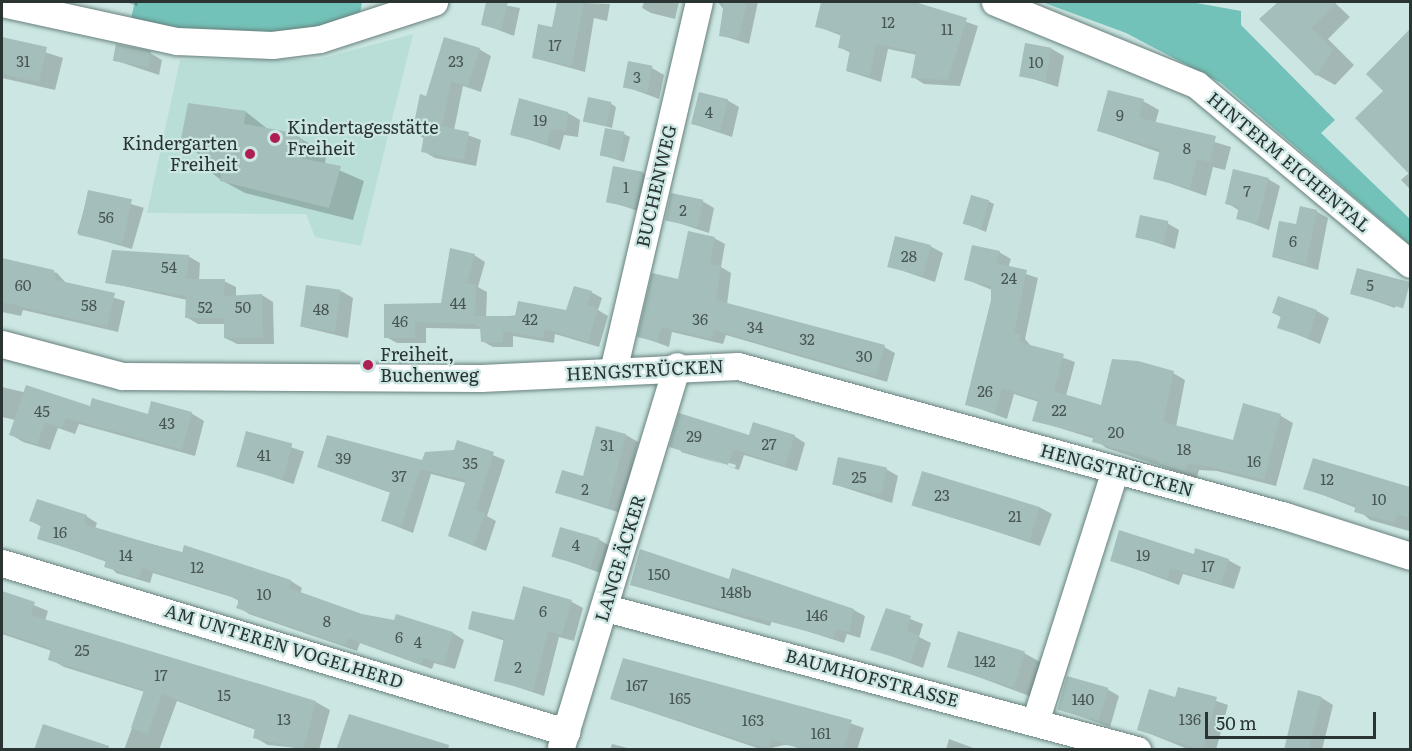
<!DOCTYPE html>
<meta charset="utf-8">
<style>
body{margin:0}
#map{position:relative;width:1412px;height:751px;overflow:hidden;background:#cce7e3;font-family:Literata,serif}
div>[style]{position:absolute}
.built>*{inset:0;background:#b9ded8}
.forest>*{inset:0;background:#73c2b9}
.shadow>*{inset:0;background:#0003;transform-origin:0 0}
.building>*{inset:0;background:#a4bebb;transform-origin:0 0}
.roads{filter:drop-shadow(0 0 2px #68807d) drop-shadow(0 0 2px #68807d)}
.minor>*{height:27px;margin:-13.5px;padding:0 13.5px;transform-origin:13.5px;border-radius:13.5px;background:#fff}
.dots>*{width:16px;height:16px;translate:-50% -50%;box-sizing:border-box;border:3px solid #cce7e3;border-radius:50%}
span{translate:-50% -50%;white-space:nowrap;text-align:center;line-height:1.15;-webkit-text-stroke:4.5px #cce7e3;paint-order:stroke}
.number-label{font-size:15px;color:#485655}
.number-label span{-webkit-text-stroke-width:0}
.poi-label{font-size:18px;color:#2a3433}
.left{translate:0 -50%;text-align:left}
.right{translate:-100% -50%;text-align:right}
.street-label{font-size:18px;color:#2a3433}
.frame{position:absolute;inset:0;border:3px solid #2a3433;pointer-events:none}
.scale{position:absolute;left:1205px;top:712px;width:171px;height:27px;box-sizing:border-box;border:3px solid #2a3433;border-top:0;padding-left:8px;font-size:18px;line-height:21px;white-space:nowrap;color:#2a3433;-webkit-text-stroke:4px #cce7e3;paint-order:stroke}
</style>
<div id="map">
<div class="built">
<div style="clip-path:polygon(413px 34px,361px 246px,315px 237px,306px 214px,147px 213px,180px 60px,319px 59px)"></div>
</div>
<div class="forest">
<div style="clip-path:polygon(135px 2px,362px 2px,359px 19px,253px 37px,130px 22px)"></div>
<div style="clip-path:polygon(1042px 2px,1191px 2px,1241px 11px,1241px 25px,1335px 120px,1321px 133px,1410px 219px,1410px 245px,1221px 83px,1126px 33px)"></div>
</div>
<div class="shadow">
<div style="clip-path:polygon(126px 2px,138px 2px,137px 6px)"></div>
<div style="clip-path:polygon(488px 2px,520px 8px,514px 36px,483px 24px)"></div>
<div style="clip-path:polygon(559px 2px,610px 4px,607px 21px,594px 18px,585px 72px,534px 58px,553px 28px)"></div>
<div style="clip-path:polygon(644px 2px,679px 2px,675px 19px,651px 13px,642px 8px)"></div>
<div style="clip-path:polygon(718px 2px,758px 2px,749px 44px,720px 35px,724px 10px)"></div>
<div style="clip-path:polygon(822px 2px,911px 2px,978px 26px,960px 86px,924px 84px,913px 77px,917px 55px,888px 49px,881px 82px,847px 71px,851px 53px,839px 47px,842px 36px,816px 26px)"></div>
<div style="clip-path:polygon(1280px 2px,1334px 2px,1350px 17px,1328px 39px,1354px 65px,1335px 85px,1317px 75px,1261px 19px)"></div>
<div style="clip-path:polygon(1410px 31px,1410px 189px,1401px 180px,1410px 172px,1385px 91px,1368px 74px)"></div>
<div style="clip-path:polygon(2px 38px,63px 58px,55px 90px,2px 78px)"></div>
<div style="clip-path:polygon(479px 49px,491px 56px,481px 92px,463px 86px,454px 130px,481px 140px,476px 166px,435px 158px,423px 151px,425px 139px,414px 132px,427px 97px)"></div>
<div style="clip-path:polygon(1052px 49px,1064px 56px,1058px 87px,1021px 75px)"></div>
<div style="clip-path:polygon(150px 53px,162px 60px,159px 75px,114px 60px)"></div>
<div style="clip-path:polygon(652px 68px,664px 75px,659px 99px,624px 86px)"></div>
<div style="clip-path:polygon(727px 100px,739px 107px,732px 137px,693px 124px)"></div>
<div style="clip-path:polygon(1143px 101px,1159px 110px,1155px 124px,1231px 147px,1225px 170px,1213px 167px,1206px 196px,1155px 178px,1161px 153px,1099px 131px)"></div>
<div style="clip-path:polygon(610px 103px,616px 107px,612px 128px,585px 120px)"></div>
<div style="clip-path:polygon(190px 105px,246px 112px,269px 130px,294px 135px,319px 149px,326px 155px,325px 164px,364px 181px,353px 220px,245px 193px,221px 180px,199px 163px,201px 155px,182px 144px)"></div>
<div style="clip-path:polygon(568px 113px,580px 120px,578px 137px,564px 135px,560px 150px,512px 134px)"></div>
<div style="clip-path:polygon(624px 134px,630px 137px,624px 162px,601px 155px)"></div>
<div style="clip-path:polygon(643px 173px,655px 181px,647px 214px,608px 201px)"></div>
<div style="clip-path:polygon(1268px 179px,1280px 186px,1269px 230px,1238px 218px,1240px 211px,1227px 203px)"></div>
<div style="left:89px;top:192px;width:57px;height:43px;rotate:16deg"></div>
<div style="clip-path:polygon(702px 201px,714px 208px,709px 233px,666px 219px)"></div>
<div style="clip-path:polygon(988px 201px,994px 204px,986px 232px,964px 223px)"></div>
<div style="clip-path:polygon(1316px 211px,1328px 218px,1318px 270px,1273px 257px)"></div>
<div style="clip-path:polygon(1167px 223px,1179px 230px,1175px 249px,1137px 236px)"></div>
<div style="clip-path:polygon(714px 238px,725px 244px,721px 267px,731px 273px,727px 305px,884px 347px,895px 353px,887px 382px,726px 335px,723px 344px,672px 332px,669px 347px,639px 336px)"></div>
<div style="clip-path:polygon(930px 246px,943px 253px,935px 282px,889px 266px)"></div>
<div style="clip-path:polygon(999px 252px,1011px 259px,1008px 268px,1038px 278px,1025px 339px,1031px 346px,1075px 362px,1066px 396px,1102px 407px,1173px 373px,1185px 380px,1176px 427px,1234px 442px,1244px 405px,1281px 416px,1293px 423px,1276px 486px,1217px 471px,1199px 470px,1197px 478px,1106px 448px,1095px 439px,1034px 420px,1039px 402px,1014px 394px,1007px 419px,967px 404px,993px 300px,992px 290px,965px 279px)"></div>
<div style="clip-path:polygon(474px 255px,485px 262px,478px 287px,487px 292px,486px 318px,567px 311px,591px 292px,602px 298px,598px 310px,608px 316px,599px 347px,555px 334px,554px 343px,513px 336px,513px 347px,493px 347px,482px 341px,482px 329px,426px 328px,426px 343px,397px 343px,386px 337px,443px 304px)"></div>
<div style="clip-path:polygon(188px 256px,200px 263px,199px 281px,224px 281px,236px 287px,236px 297px,262px 295px,273px 302px,274px 344px,237px 344px,225px 338px,225px 324px,198px 324px,186px 317px,187px 300px,106px 282px)"></div>
<div style="clip-path:polygon(4px 260px,57px 273px,67px 284px,125px 301px,118px 332px,23px 310px,21px 316px,2px 312px)"></div>
<div style="clip-path:polygon(1401px 285px,1395px 308px,1352px 293px)"></div>
<div style="clip-path:polygon(341px 291px,353px 298px,348px 338px,303px 327px)"></div>
<div style="clip-path:polygon(1317px 311px,1329px 318px,1320px 344px,1279px 327px,1282px 318px,1274px 313px)"></div>
<div style="clip-path:polygon(2px 379px,2px 387px,91px 408px,149px 416px,191px 413px,204px 421px,195px 456px,79px 424px,75px 434px,58px 428px,50px 450px,23px 442px,10px 434px,15px 420px,2px 417px)"></div>
<div style="left:247px;top:433px;width:60px;height:34px;rotate:18deg"></div>
<div style="clip-path:polygon(626px 435px,638px 442px,621px 513px,557px 493px,584px 478px)"></div>
<div style="clip-path:polygon(evenodd,750px 436px,794px 436px,805px 443px,797px 471px,744px 455px,739px 470px,671px 446px,750px 436px,681px 449px,736px 465px,735px 468px,681px 452px,681px 449px)"></div>
<div style="clip-path:polygon(458px 441px,505px 460px,487px 516px,496px 521px,486px 551px,449px 536px,466px 483px,431px 474px,413px 533px,383px 521px,391px 493px,318px 467px,423px 462px,455px 451px)"></div>
<div style="clip-path:polygon(1314px 460px,1410px 488px,1409px 531px,1370px 520px,1356px 508px,1305px 488px)"></div>
<div style="clip-path:polygon(886px 469px,898px 476px,892px 503px,833px 484px)"></div>
<div style="clip-path:polygon(915px 505px,1039px 507px,1052px 514px,1040px 546px)"></div>
<div style="clip-path:polygon(86px 516px,97px 523px,95px 529px,291px 581px,302px 588px,300px 594px,361px 615px,453px 633px,464px 640px,455px 669px,434px 663px,432px 669px,360px 643px,357px 651px,249px 614px,238px 607px,238px 599px,153px 573px,150px 583px,116px 573px,107px 562px,39px 538px,42px 527px,31px 521px)"></div>
<div style="clip-path:polygon(598px 539px,610px 546px,603px 574px,554px 556px)"></div>
<div style="clip-path:polygon(1111px 560px,1228px 560px,1241px 567px,1234px 589px,1183px 574px,1179px 585px)"></div>
<div style="clip-path:polygon(730px 581px,854px 610px,865px 616px,860px 638px,847px 634px,844px 643px,772px 620px,770px 626px,631px 585px)"></div>
<div style="clip-path:polygon(2px 592px,48px 611px,45px 621px,316px 702px,330px 710px,319px 750px,268px 745px,254px 737px,256px 730px,177px 701px,159px 750px,124px 750px,145px 692px,64px 667px,50px 659px,52px 651px,2px 634px)"></div>
<div style="clip-path:polygon(572px 602px,583px 608px,574px 641px,559px 637px,544px 696px,496px 680px,505px 641px,469px 629px,515px 622px)"></div>
<div style="clip-path:polygon(887px 610px,923px 624px,919px 637px,931px 643px,923px 668px,872px 649px)"></div>
<div style="clip-path:polygon(1024px 653px,1042px 663px,1032px 697px,949px 666px)"></div>
<div style="clip-path:polygon(1179px 688px,1228px 705px,1216px 750px,1190px 750px,1138px 729px,1176px 699px)"></div>
<div style="clip-path:polygon(1107px 689px,1119px 696px,1110px 727px,1059px 709px)"></div>
<div style="clip-path:polygon(1322px 698px,1333px 705px,1322px 750px,1285px 750px)"></div>
<div style="clip-path:polygon(612px 699px,803px 712px,804px 707px,864px 728px,857px 750px,784px 745px,763px 750px)"></div>
<div style="clip-path:polygon(949px 739px,976px 749px,976px 750px,946px 750px)"></div>
<div style="clip-path:polygon(612px 744px,635px 750px,610px 750px)"></div>
</div>
<div class="building">
<div style="clip-path:polygon(486px 2px,508px 2px,501px 30px,481px 25px)"></div>
<div style="clip-path:polygon(557px 2px,584px 2px,572px 66px,532px 58px,538px 24px,552px 27px)"></div>
<div style="clip-path:polygon(724px 2px,747px 2px,738px 39px,719px 36px)"></div>
<div style="clip-path:polygon(821px 2px,915px 2px,967px 18px,948px 80px,911px 78px,916px 52px,876px 44px,870px 76px,846px 71px,850px 50px,838px 48px,841px 33px,815px 27px)"></div>
<div style="clip-path:polygon(1278px 2px,1337px 2px,1311px 28px,1333px 50px,1316px 76px,1259px 19px)"></div>
<div style="clip-path:polygon(1410px 29px,1410px 175px,1355px 118px,1383px 91px,1366px 74px)"></div>
<div style="clip-path:polygon(2px 37px,47px 47px,39px 82px,2px 74px)"></div>
<div style="clip-path:polygon(444px 37px,480px 48px,468px 86px,451px 81px,442px 126px,469px 132px,464px 160px,421px 152px,424px 135px,412px 133px,420px 94px,426px 96px)"></div>
<div style="left:1025px;top:43px;width:27px;height:34px;rotate:10deg"></div>
<div style="left:116px;top:44px;width:36px;height:17px;rotate:11deg"></div>
<div style="left:628px;top:61px;width:25px;height:27px;rotate:11deg"></div>
<div style="clip-path:polygon(1108px 90px,1144px 99px,1139px 118px,1216px 136px,1210px 162px,1197px 159px,1190px 188px,1153px 179px,1160px 149px,1097px 131px)"></div>
<div style="left:699px;top:92px;width:30px;height:33px;rotate:14deg"></div>
<div style="left:588px;top:97px;width:24px;height:25px;rotate:12deg"></div>
<div style="clip-path:polygon(519px 98px,568px 112px,566px 131px,551px 129px,547px 144px,510px 135px)"></div>
<div style="clip-path:polygon(188px 103px,246px 111px,244px 124px,295px 133px,303px 140px,300px 158px,341px 166px,329px 208px,220px 181px,222px 169px,198px 163px,200px 150px,180px 144px)"></div>
<div style="left:605px;top:128px;width:20px;height:28px;rotate:11deg"></div>
<div style="left:613px;top:166px;width:31px;height:37px;rotate:11deg"></div>
<div style="clip-path:polygon(1233px 169px,1269px 178px,1257px 224px,1236px 219px,1239px 207px,1225px 204px)"></div>
<div style="left:88px;top:190px;width:45px;height:46px;rotate:12deg"></div>
<div style="left:671px;top:193px;width:33px;height:28px;rotate:12deg"></div>
<div style="left:971px;top:195px;width:19px;height:30px;rotate:16deg"></div>
<div style="clip-path:polygon(1300px 206px,1317px 210px,1306px 264px,1272px 257px,1279px 221px,1296px 224px)"></div>
<div style="left:1140px;top:215px;width:29px;height:23px;rotate:12deg"></div>
<div style="clip-path:polygon(688px 231px,715px 237px,710px 264px,721px 266px,716px 300px,885px 345px,876px 376px,714px 330px,712px 339px,661px 327px,657px 342px,637px 337px,652px 273px,678px 279px)"></div>
<div style="left:895px;top:236px;width:37px;height:32px;rotate:14deg"></div>
<div style="clip-path:polygon(972px 245px,1000px 251px,996px 263px,1027px 270px,1014px 333px,1021px 334px,1019px 342px,1064px 354px,1054px 391px,1101px 405px,1112px 359px,1138px 361px,1174px 371px,1163px 422px,1233px 440px,1243px 403px,1281px 414px,1264px 480px,1203px 465px,1187px 464px,1185px 472px,1157px 464px,1158px 460px,1092px 442px,1094px 436px,1032px 421px,1038px 400px,1002px 388px,995px 413px,965px 405px,991px 300px,991px 286px,964px 280px)"></div>
<div style="clip-path:polygon(450px 248px,475px 254px,467px 284px,476px 284px,475px 316px,515px 316px,518px 301px,566px 310px,574px 286px,592px 291px,587px 305px,598px 308px,588px 342px,545px 329px,543px 338px,503px 331px,503px 342px,481px 342px,480px 327px,474px 324px,415px 322px,415px 338px,384px 338px,384px 304px,441px 303px)"></div>
<div style="clip-path:polygon(112px 250px,189px 255px,187px 279px,225px 279px,224px 296px,262px 294px,263px 338px,224px 338px,224px 318px,185px 318px,186px 296px,105px 283px)"></div>
<div style="clip-path:polygon(2px 258px,54px 270px,56px 280px,115px 293px,107px 327px,2px 302px)"></div>
<div style="left:1357px;top:268px;width:55px;height:27px;rotate:15deg"></div>
<div style="left:306px;top:285px;width:35px;height:42px;rotate:8deg"></div>
<div style="clip-path:polygon(1278px 296px,1317px 310px,1308px 338px,1277px 328px,1281px 316px,1272px 313px)"></div>
<div style="clip-path:polygon(26px 385px,90px 406px,92px 398px,148px 414px,151px 401px,192px 412px,182px 450px,66px 418px,62px 428px,45px 422px,37px 444px,9px 435px)"></div>
<div style="clip-path:polygon(679px 413px,749px 435px,753px 422px,795px 435px,785px 466px,733px 449px,728px 465px,669px 447px)"></div>
<div style="clip-path:polygon(596px 426px,626px 434px,608px 507px,555px 493px,562px 470px,583px 476px)"></div>
<div style="left:246px;top:431px;width:48px;height:37px;rotate:15deg"></div>
<div style="clip-path:polygon(327px 435px,422px 460px,425px 452px,454px 450px,457px 440px,494px 452px,476px 510px,485px 513px,474px 545px,448px 536px,466px 480px,420px 469px,401px 527px,381px 521px,390px 492px,317px 467px)"></div>
<div style="left:838px;top:457px;width:50px;height:28px;rotate:12deg"></div>
<div style="clip-path:polygon(1313px 458px,1410px 487px,1410px 518px,1397px 514px,1395px 523px,1354px 512px,1356px 505px,1303px 489px)"></div>
<div style="left:922px;top:471px;width:123px;height:36px;rotate:17deg"></div>
<div style="clip-path:polygon(37px 499px,87px 515px,84px 524px,182px 553px,184px 545px,291px 580px,289px 588px,362px 614px,394px 620px,396px 614px,453px 632px,444px 664px,423px 658px,421px 664px,348px 638px,345px 646px,236px 608px,239px 601px,226px 594px,142px 568px,139px 578px,104px 567px,106px 560px,37px 539px,41px 525px,29px 521px)"></div>
<div style="left:560px;top:527px;width:41px;height:31px;rotate:16deg"></div>
<div style="clip-path:polygon(1119px 530px,1194px 554px,1195px 548px,1229px 559px,1221px 584px,1170px 568px,1167px 579px,1110px 561px)"></div>
<div style="clip-path:polygon(640px 549px,729px 579px,732px 568px,854px 609px,849px 632px,836px 629px,833px 638px,630px 585px)"></div>
<div style="clip-path:polygon(523px 586px,572px 600px,562px 635px,548px 631px,533px 691px,494px 681px,504px 638px,468px 629px,472px 611px,514px 620px)"></div>
<div style="clip-path:polygon(2px 591px,35px 602px,31px 615px,316px 701px,303px 750px,253px 738px,255px 728px,162px 694px,148px 734px,131px 728px,144px 690px,48px 660px,51px 648px,2px 632px)"></div>
<div style="clip-path:polygon(886px 608px,911px 616px,907px 631px,919px 635px,911px 662px,870px 650px)"></div>
<div style="left:958px;top:631px;width:70px;height:38px;rotate:17deg"></div>
<div style="clip-path:polygon(623px 658px,852px 720px,843px 750px,803px 750px,772px 739px,769px 749px,610px 699px)"></div>
<div style="left:1067px;top:676px;width:43px;height:35px;rotate:16deg"></div>
<div style="clip-path:polygon(1178px 687px,1217px 697px,1203px 750px,1137px 730px,1149px 689px,1175px 697px)"></div>
<div style="clip-path:polygon(1298px 690px,1322px 697px,1308px 750px,1284px 750px)"></div>
<div style="clip-path:polygon(349px 714px,449px 745px,448px 750px,336px 750px)"></div>
<div style="clip-path:polygon(43px 724px,109px 746px,109px 750px,34px 750px)"></div>
</div>
<div class="roads">
<div class="minor">
<div style="left:995px;top:2px;width:218px;rotate:22.3deg"></div>
<div style="left:1197px;top:85px;width:278px;rotate:40deg"></div>
<div style="left:2px;top:3px;width:179px;rotate:12.3deg"></div>
<div style="left:177px;top:41px;width:95px;rotate:2.4deg"></div>
<div style="left:272px;top:45px;width:48px;rotate:-7.1deg"></div>
<div style="left:320px;top:39px;width:120px;rotate:-18deg"></div>
<div style="left:2px;top:344px;width:124px;rotate:14.9deg"></div>
<div style="left:122px;top:376px;width:359px;rotate:0.3deg"></div>
<div style="left:481px;top:378px;width:257px;rotate:-2.7deg"></div>
<div style="left:738px;top:366px;width:567px;rotate:15.33deg"></div>
<div style="left:1285px;top:516px;width:131px;rotate:17.7deg"></div>
<div style="left:613px;top:371px;width:379px;rotate:-76.9deg"></div>
<div style="left:2px;top:563px;width:589px;rotate:16.68deg"></div>
<div style="left:606px;top:608px;width:550px;rotate:14.97deg"></div>
<div style="left:1035px;top:722px;width:264px;rotate:-72.4deg"></div>
<div style="left:561px;top:747px;width:398px;rotate:-73.1deg"></div>
</div>
</div>
<div class="dots">
<div style="left:275px;top:138px;background:#ae1e53"></div>
<div style="left:250px;top:154px;background:#ae1e53"></div>
<div style="left:368px;top:365px;background:#ae1e53"></div>
</div>
<div class="number-label">
<span style="left:888px;top:22px">12</span>
<span style="left:947px;top:29px">11</span>
<span style="left:555px;top:45px">17</span>
<span style="left:23px;top:61px">31</span>
<span style="left:456px;top:61px">23</span>
<span style="left:1036px;top:62px">10</span>
<span style="left:637px;top:77px">3</span>
<span style="left:709px;top:112px">4</span>
<span style="left:1120px;top:115px">9</span>
<span style="left:540px;top:120px">19</span>
<span style="left:1187px;top:148px">8</span>
<span style="left:626px;top:187px">1</span>
<span style="left:1247px;top:191px">7</span>
<span style="left:683px;top:210px">2</span>
<span style="left:106px;top:217px">56</span>
<span style="left:1293px;top:241px">6</span>
<span style="left:909px;top:256px">28</span>
<span style="left:169px;top:267px">54</span>
<span style="left:1009px;top:278px">24</span>
<span style="left:23px;top:285px">60</span>
<span style="left:1370px;top:285px">5</span>
<span style="left:458px;top:303px">44</span>
<span style="left:89px;top:305px">58</span>
<span style="left:205px;top:307px">52</span>
<span style="left:243px;top:307px">50</span>
<span style="left:321px;top:309px">48</span>
<span style="left:530px;top:319px">42</span>
<span style="left:700px;top:319px">36</span>
<span style="left:400px;top:321px">46</span>
<span style="left:755px;top:327px">34</span>
<span style="left:807px;top:339px">32</span>
<span style="left:864px;top:356px">30</span>
<span style="left:985px;top:391px">26</span>
<span style="left:1059px;top:410px">22</span>
<span style="left:42px;top:411px">45</span>
<span style="left:167px;top:423px">43</span>
<span style="left:1116px;top:432px">20</span>
<span style="left:694px;top:436px">29</span>
<span style="left:769px;top:444px">27</span>
<span style="left:607px;top:445px">31</span>
<span style="left:1184px;top:449px">18</span>
<span style="left:264px;top:455px">41</span>
<span style="left:343px;top:458px">39</span>
<span style="left:1254px;top:461px">16</span>
<span style="left:470px;top:463px">35</span>
<span style="left:399px;top:476px">37</span>
<span style="left:859px;top:477px">25</span>
<span style="left:1327px;top:479px">12</span>
<span style="left:585px;top:489px">2</span>
<span style="left:942px;top:495px">23</span>
<span style="left:1379px;top:499px">10</span>
<span style="left:1015px;top:516px">21</span>
<span style="left:60px;top:532px">16</span>
<span style="left:576px;top:545px">4</span>
<span style="left:126px;top:555px">14</span>
<span style="left:1143px;top:555px">19</span>
<span style="left:1208px;top:566px">17</span>
<span style="left:197px;top:567px">12</span>
<span style="left:659px;top:574px">150</span>
<span style="left:736px;top:592px">148b</span>
<span style="left:264px;top:594px">10</span>
<span style="left:543px;top:611px">6</span>
<span style="left:817px;top:615px">146</span>
<span style="left:327px;top:621px">8</span>
<span style="left:399px;top:637px">6</span>
<span style="left:418px;top:642px">4</span>
<span style="left:82px;top:650px">25</span>
<span style="left:985px;top:661px">142</span>
<span style="left:518px;top:667px">2</span>
<span style="left:161px;top:675px">17</span>
<span style="left:637px;top:685px">167</span>
<span style="left:224px;top:695px">15</span>
<span style="left:680px;top:698px">165</span>
<span style="left:1083px;top:699px">140</span>
<span style="left:284px;top:719px">13</span>
<span style="left:1190px;top:719px">136</span>
<span style="left:753px;top:720px">163</span>
<span style="left:821px;top:733px">161</span>
</div>
<div class="poi-label">
<span class="left" style="left:287px;top:138px">Kindertagesstätte<br>Freiheit</span>
<span class="right" style="left:238px;top:154px">Kindergarten<br>Freiheit</span>
<span class="left" style="left:380px;top:365px">Freiheit,<br>Buchenweg</span>
</div>
<div class="street-label">
<span style="left:1289px;top:162px;rotate:40deg">HINTERM EICHENTAL</span>
<span style="left:656px;top:186px;rotate:-77deg">BUCHENWEG</span>
<span style="left:645px;top:370px;rotate:-3deg">HENGSTRÜCKEN</span>
<span style="left:1117px;top:470px;rotate:15deg">HENGSTRÜCKEN</span>
<span style="left:620px;top:558px;rotate:-73deg">LANGE ÄCKER</span>
<span style="left:284px;top:646px;rotate:17deg">AM UNTEREN VOGELHERD</span>
<span style="left:872px;top:678px;rotate:15deg">BAUMHOFSTRASSE</span>
</div>
<div class="frame"></div>
<div class="scale">50 m</div>
</div>
